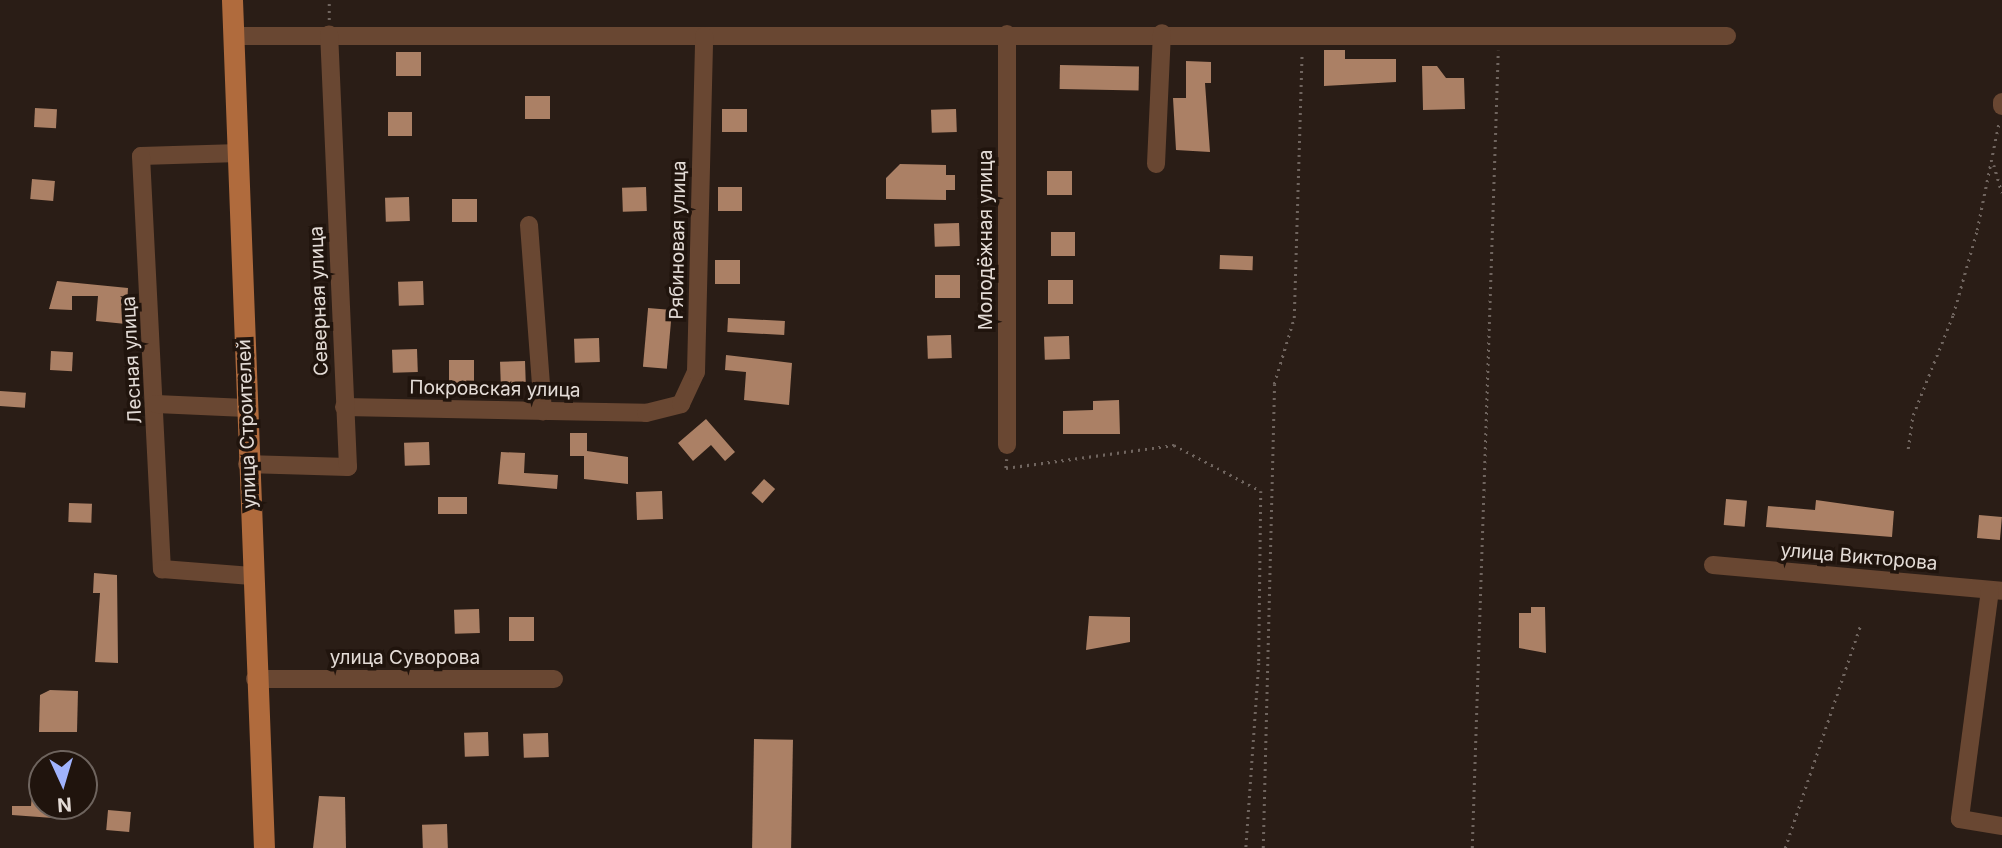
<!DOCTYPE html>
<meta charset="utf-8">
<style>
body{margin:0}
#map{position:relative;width:2002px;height:848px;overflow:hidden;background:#2a1d16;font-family:Inter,sans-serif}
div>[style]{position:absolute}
.building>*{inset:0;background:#ab8065;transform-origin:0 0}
.path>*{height:2.5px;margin-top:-1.25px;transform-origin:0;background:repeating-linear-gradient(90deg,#70655f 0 2px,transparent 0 7px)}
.minor>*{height:18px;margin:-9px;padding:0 9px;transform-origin:9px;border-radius:9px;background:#694732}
.major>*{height:21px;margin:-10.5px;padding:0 10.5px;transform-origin:10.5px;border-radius:10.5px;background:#b06b3d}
span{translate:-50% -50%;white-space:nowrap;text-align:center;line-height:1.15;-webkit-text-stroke:7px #20140d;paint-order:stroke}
.street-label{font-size:19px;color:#e4dcd7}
.north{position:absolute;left:28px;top:750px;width:70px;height:70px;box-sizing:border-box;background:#20140d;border:2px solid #6e645e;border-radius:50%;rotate:176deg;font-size:19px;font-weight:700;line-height:28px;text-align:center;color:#e4dcd7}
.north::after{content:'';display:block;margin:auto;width:24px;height:32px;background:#a0b3fd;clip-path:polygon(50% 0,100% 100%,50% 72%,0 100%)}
</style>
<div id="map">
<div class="building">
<div style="clip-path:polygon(1324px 50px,1345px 50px,1345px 59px,1396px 59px,1396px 82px,1324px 86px)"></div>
<div style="left:421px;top:52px;width:24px;height:25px;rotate:90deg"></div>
<div style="clip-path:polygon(1186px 61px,1211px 62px,1211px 83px,1205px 83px,1210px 152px,1176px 150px,1173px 98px,1186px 98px)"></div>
<div style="left:1060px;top:65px;width:79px;height:24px;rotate:1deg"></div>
<div style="clip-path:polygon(1422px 66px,1437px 66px,1446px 78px,1464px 78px,1465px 109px,1423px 110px)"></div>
<div style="left:550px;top:96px;width:23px;height:25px;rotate:90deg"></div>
<div style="left:35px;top:108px;width:22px;height:19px;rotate:3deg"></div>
<div style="left:747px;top:109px;width:23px;height:25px;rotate:90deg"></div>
<div style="left:956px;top:109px;width:23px;height:25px;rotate:88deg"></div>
<div style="left:388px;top:112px;width:24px;height:24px"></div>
<div style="clip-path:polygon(900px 164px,946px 165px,946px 175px,955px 175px,955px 190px,946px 190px,946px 200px,886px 199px,886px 178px)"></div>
<div style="left:1072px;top:171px;width:24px;height:25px;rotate:90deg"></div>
<div style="left:32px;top:179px;width:23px;height:20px;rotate:5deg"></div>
<div style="left:646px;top:187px;width:24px;height:24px;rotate:88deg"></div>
<div style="left:718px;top:187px;width:24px;height:24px"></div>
<div style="left:409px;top:197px;width:24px;height:24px;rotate:88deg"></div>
<div style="left:477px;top:199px;width:23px;height:25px;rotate:90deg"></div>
<div style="left:959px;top:223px;width:23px;height:25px;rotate:88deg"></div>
<div style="left:1051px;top:232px;width:24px;height:24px"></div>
<div style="left:1220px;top:255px;width:33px;height:14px;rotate:2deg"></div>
<div style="left:715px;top:260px;width:25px;height:24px"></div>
<div style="left:935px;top:275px;width:25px;height:23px"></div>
<div style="left:1073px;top:280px;width:24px;height:25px;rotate:90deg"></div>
<div style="clip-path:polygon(57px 281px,128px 288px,126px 324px,96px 321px,98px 296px,72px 296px,72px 310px,49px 309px)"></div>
<div style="left:423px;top:281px;width:24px;height:25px;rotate:88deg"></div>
<div style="left:672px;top:310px;width:59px;height:24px;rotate:95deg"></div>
<div style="left:728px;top:318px;width:57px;height:14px;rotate:3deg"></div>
<div style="left:951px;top:335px;width:23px;height:24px;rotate:88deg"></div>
<div style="left:1069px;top:336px;width:23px;height:25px;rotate:88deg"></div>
<div style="left:599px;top:338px;width:24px;height:25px;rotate:88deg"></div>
<div style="left:417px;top:349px;width:23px;height:25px;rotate:88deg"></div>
<div style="left:51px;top:351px;width:22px;height:19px;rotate:3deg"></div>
<div style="clip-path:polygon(726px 355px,792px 363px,789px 405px,744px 400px,746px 372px,725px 370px)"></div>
<div style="left:474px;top:360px;width:23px;height:25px;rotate:90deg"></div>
<div style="left:525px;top:361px;width:23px;height:25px;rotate:88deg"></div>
<div style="left:0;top:391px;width:26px;height:15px;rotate:4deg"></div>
<div style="clip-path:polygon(1119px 400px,1120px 434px,1063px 434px,1063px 411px,1093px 410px,1093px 401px)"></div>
<div style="clip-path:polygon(706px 419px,735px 452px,725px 461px,711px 445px,693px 461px,678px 443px)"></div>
<div style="clip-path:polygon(570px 433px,587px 433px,587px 451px,628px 457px,628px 484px,584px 479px,584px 456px,570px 456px)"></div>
<div style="left:429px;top:442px;width:23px;height:25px;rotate:88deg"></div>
<div style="clip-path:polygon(501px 452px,525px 453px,524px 473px,558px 475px,557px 489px,498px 484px)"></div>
<div style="left:764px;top:479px;width:15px;height:19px;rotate:42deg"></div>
<div style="left:662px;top:491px;width:28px;height:26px;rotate:88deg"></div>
<div style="left:467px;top:497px;width:17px;height:29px;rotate:90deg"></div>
<div style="left:1726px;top:499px;width:21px;height:26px;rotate:5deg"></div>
<div style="clip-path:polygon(1816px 500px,1894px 511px,1892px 537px,1766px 527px,1768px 506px,1815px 510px)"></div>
<div style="left:69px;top:503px;width:23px;height:19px;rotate:2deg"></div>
<div style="left:1979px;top:515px;width:23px;height:23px;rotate:5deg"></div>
<div style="clip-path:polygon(94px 573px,117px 575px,118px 663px,95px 662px,100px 593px,93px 593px)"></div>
<div style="clip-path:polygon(1531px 607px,1545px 607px,1546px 653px,1519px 648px,1519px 613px,1531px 613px)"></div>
<div style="left:479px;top:609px;width:24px;height:25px;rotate:88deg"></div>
<div style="clip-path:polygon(1089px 616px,1130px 617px,1130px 642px,1086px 650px)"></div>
<div style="left:509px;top:617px;width:25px;height:24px"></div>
<div style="clip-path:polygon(50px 690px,78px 691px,77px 732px,39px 732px,40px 695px)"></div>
<div style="left:488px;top:732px;width:24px;height:24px;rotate:88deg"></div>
<div style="left:548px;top:733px;width:24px;height:25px;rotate:88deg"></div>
<div style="left:754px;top:739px;width:39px;height:109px;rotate:1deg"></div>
<div style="clip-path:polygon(33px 780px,42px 780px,42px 806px,53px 806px,53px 818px,12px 815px,12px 806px,31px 806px)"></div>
<div style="clip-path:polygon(319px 796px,345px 797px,346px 848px,313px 848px)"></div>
<div style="left:108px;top:810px;width:23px;height:20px;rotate:5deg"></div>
<div style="left:447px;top:824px;width:24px;height:25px;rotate:88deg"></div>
</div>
<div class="path">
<div style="left:329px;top:20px;width:20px;rotate:-90deg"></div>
<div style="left:1994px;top:165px;width:29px;rotate:74deg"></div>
<div style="left:1908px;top:449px;width:34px;rotate:-82deg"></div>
<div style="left:1913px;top:415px;width:108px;rotate:-68.2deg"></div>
<div style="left:1953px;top:315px;width:88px;rotate:-74.2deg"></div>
<div style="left:1977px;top:230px;width:110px;rotate:-78.5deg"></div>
<div style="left:1007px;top:459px;width:9px;rotate:96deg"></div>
<div style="left:1006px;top:468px;width:170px;rotate:-7.8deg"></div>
<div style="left:1174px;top:445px;width:98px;rotate:27.9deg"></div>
<div style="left:1261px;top:491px;width:172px;rotate:90.7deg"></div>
<div style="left:1259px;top:663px;width:185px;rotate:94deg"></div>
<div style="left:1263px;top:848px;width:464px;rotate:-88.6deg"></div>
<div style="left:1274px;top:384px;width:69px;rotate:-73.1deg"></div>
<div style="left:1294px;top:318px;width:265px;rotate:-88.3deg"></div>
<div style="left:1472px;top:848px;width:798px;rotate:-88.13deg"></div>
<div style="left:1785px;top:848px;width:237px;rotate:-71.3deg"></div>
</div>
<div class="minor">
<div style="left:1007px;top:34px;width:411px;rotate:90deg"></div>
<div style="left:234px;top:36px;width:1493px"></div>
<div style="left:2002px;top:102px;width:4px;rotate:90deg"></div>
<div style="left:239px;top:153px;width:98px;rotate:178.2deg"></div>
<div style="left:141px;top:156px;width:414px;rotate:87.1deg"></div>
<div style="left:162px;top:569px;width:90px;rotate:4.4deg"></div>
<div style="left:1156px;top:164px;width:131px;rotate:-87.4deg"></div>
<div style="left:529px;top:225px;width:187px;rotate:85.7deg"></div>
<div style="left:156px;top:404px;width:90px;rotate:2.5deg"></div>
<div style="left:344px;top:407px;width:302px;rotate:1.1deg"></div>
<div style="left:646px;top:413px;width:36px;rotate:-14deg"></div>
<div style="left:681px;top:404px;width:35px;rotate:-65deg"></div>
<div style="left:696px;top:372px;width:336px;rotate:-88.6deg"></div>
<div style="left:247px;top:464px;width:101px;rotate:1.7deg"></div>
<div style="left:348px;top:467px;width:433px;rotate:-92.5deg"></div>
<div style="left:1713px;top:565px;width:290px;rotate:5.1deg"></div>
<div style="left:1990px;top:590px;width:231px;rotate:97.5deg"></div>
<div style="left:1960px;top:819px;width:43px;rotate:9.5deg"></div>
<div style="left:255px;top:679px;width:299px"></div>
</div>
<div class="major">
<div style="left:232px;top:0;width:849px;rotate:87.84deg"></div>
</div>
<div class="street-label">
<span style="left:678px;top:240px;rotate:-89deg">Рябиновая улица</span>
<span style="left:986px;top:240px;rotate:-90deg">Молодёжная улица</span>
<span style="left:319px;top:301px;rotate:-92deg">Северная улица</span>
<span style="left:132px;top:360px;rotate:-93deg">Лесная улица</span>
<span style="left:495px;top:389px;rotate:1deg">Покровская улица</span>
<span style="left:247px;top:424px;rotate:-92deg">улица Строителей</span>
<span style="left:1859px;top:557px;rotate:5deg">улица Викторова</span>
<span style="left:405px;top:658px">улица Суворова</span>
</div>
<div class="north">N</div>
</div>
